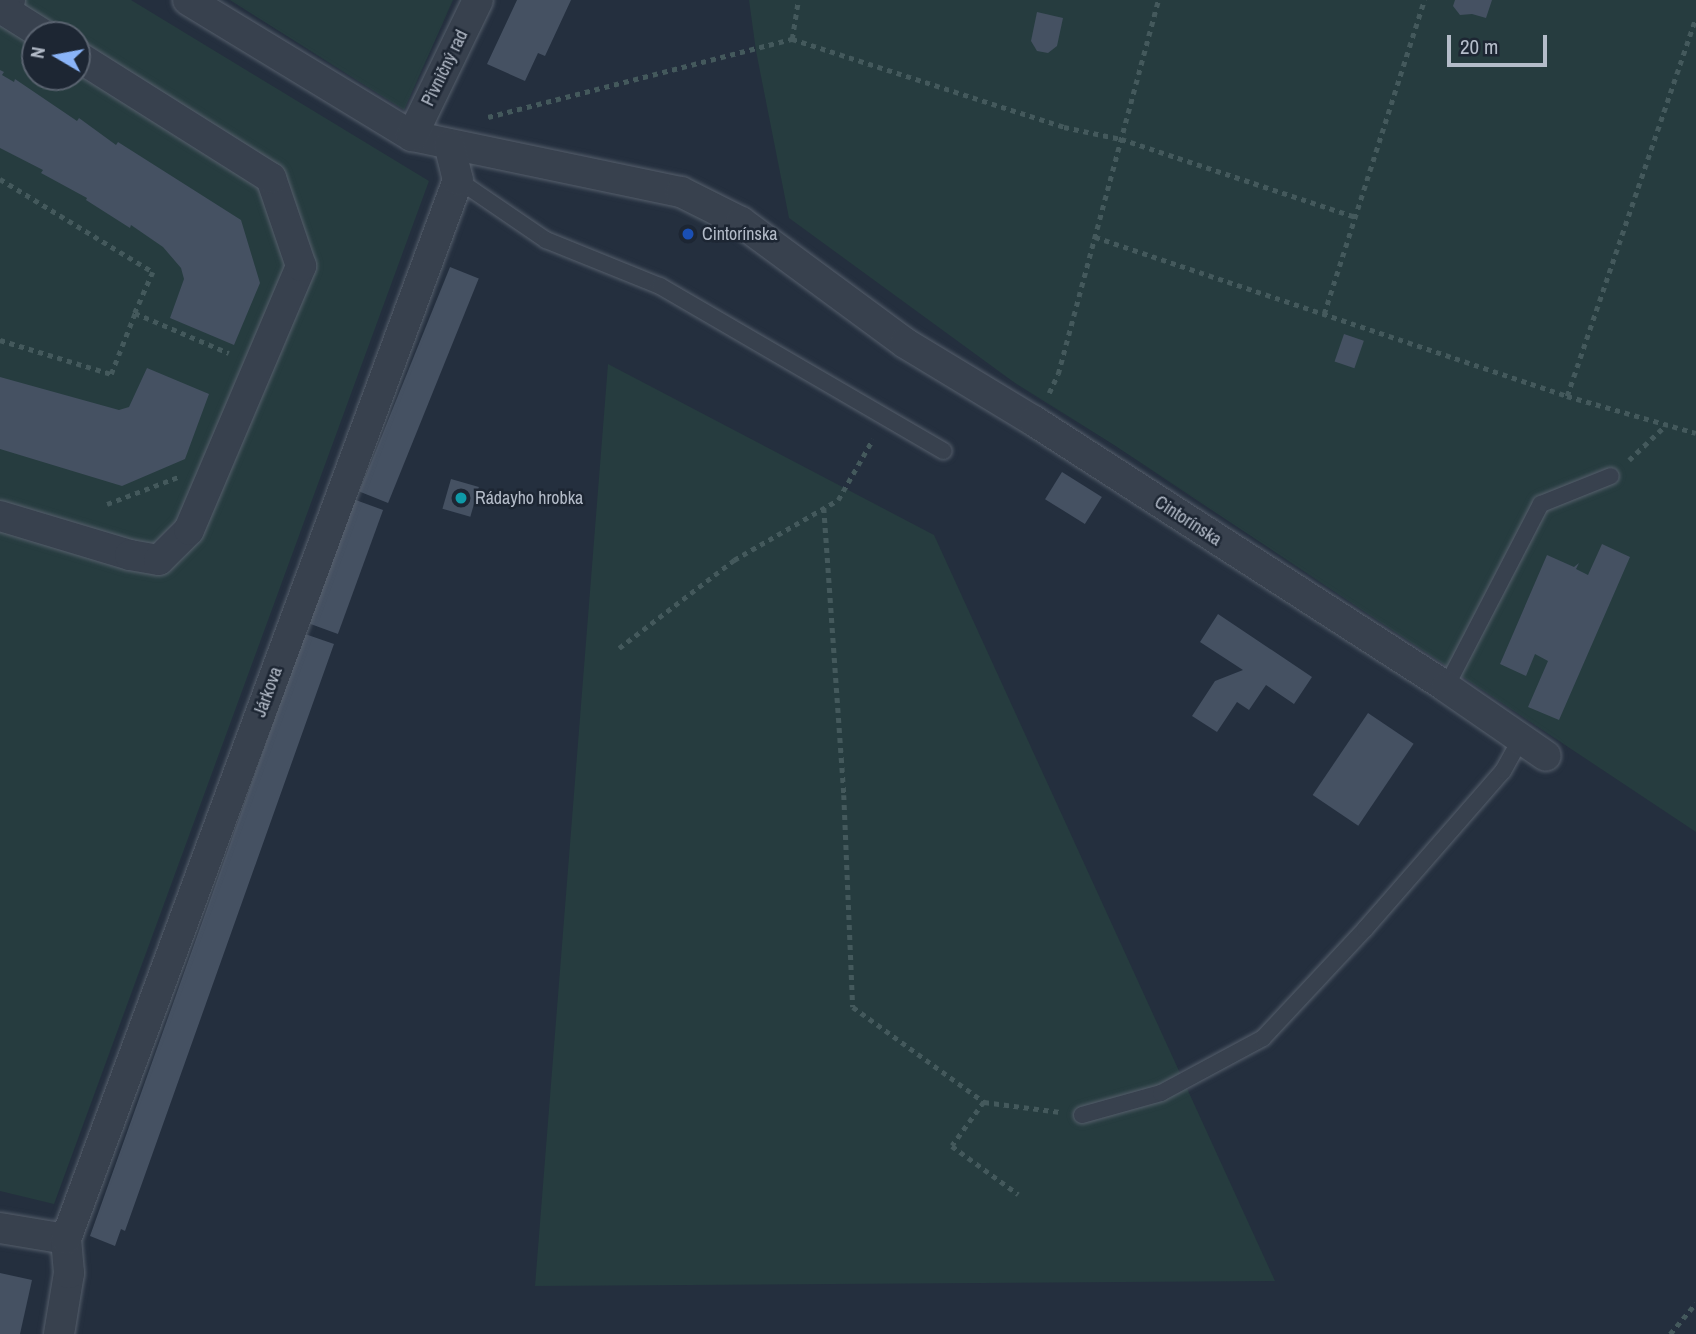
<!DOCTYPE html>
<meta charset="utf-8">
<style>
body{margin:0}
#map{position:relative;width:1696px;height:1334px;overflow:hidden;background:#242f3e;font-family:"Archivo Narrow",sans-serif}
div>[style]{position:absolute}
.green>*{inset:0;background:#263c3f}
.building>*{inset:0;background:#455162;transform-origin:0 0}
.path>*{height:4.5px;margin-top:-2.25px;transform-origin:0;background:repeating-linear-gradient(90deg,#44595c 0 5px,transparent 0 10px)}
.roads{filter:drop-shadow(0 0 2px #565f6c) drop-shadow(0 0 2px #565f6c)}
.lane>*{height:16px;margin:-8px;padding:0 8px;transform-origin:8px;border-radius:8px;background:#38414e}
.street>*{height:30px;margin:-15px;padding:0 15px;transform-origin:15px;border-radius:15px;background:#38414e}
.dots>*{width:19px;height:19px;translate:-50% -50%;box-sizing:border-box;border:4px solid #1d2633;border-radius:50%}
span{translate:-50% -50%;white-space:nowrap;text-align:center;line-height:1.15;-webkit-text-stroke:5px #1d2633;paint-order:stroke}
.street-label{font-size:18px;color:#b4bcc9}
.poi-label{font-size:18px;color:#b4bcc9}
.left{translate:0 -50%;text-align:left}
.north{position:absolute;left:21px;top:21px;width:70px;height:70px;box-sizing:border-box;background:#1d2633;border:2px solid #59626f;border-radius:50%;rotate:280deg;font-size:19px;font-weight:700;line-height:28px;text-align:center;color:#b4bcc9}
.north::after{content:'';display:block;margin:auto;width:24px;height:32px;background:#8ab4f8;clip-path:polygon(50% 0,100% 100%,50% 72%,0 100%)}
.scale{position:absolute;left:1447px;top:35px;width:100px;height:32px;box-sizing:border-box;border:4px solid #b4bcc9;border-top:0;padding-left:9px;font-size:21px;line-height:24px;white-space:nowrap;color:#b4bcc9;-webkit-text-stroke:5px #1d2633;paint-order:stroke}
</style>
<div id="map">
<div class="green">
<div style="clip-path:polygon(evenodd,0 0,131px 0,429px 181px,54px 1204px,0 1191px,0 0,35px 35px,77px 35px,77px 77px,35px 77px,35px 35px)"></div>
<div style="clip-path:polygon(230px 0,453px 0,404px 110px)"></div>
<div style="clip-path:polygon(749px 0,1696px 0,1696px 832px,1114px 445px,1015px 383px,789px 218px,756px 51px)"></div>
<div style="clip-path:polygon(608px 364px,934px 535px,1275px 1281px,535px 1286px)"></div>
</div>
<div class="building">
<div style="clip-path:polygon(517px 0,571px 0,545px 56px,538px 53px,525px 81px,487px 64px)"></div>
<div style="clip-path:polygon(1455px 0,1492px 0,1486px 18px,1472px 14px,1460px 15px,1453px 6px)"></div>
<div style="clip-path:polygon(1037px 12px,1063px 18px,1057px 46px,1048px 53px,1037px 51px,1031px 41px)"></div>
<div style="clip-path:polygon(0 70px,4px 72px,2px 75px,14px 82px,15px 79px,77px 121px,79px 118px,116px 145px,118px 142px,241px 220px,260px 283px,234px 345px,170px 318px,184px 279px,181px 268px,163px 247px,131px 225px,130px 228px,86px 200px,87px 198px,41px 173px,43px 170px,0 148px)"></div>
<div style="left:450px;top:267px;width:31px;height:242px;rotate:22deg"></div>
<div style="left:1344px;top:334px;width:21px;height:29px;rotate:19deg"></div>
<div style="clip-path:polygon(147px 368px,209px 394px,185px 459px,122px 486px,0 449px,0 377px,119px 410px,129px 407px)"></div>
<div style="left:1062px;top:472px;width:47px;height:32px;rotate:32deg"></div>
<div style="left:451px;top:479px;width:29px;height:31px;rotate:16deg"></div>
<div style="left:353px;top:499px;width:32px;height:132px;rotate:20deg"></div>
<div style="clip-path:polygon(1602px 544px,1630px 557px,1559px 720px,1528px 707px,1548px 661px,1535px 654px,1526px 676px,1500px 664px,1547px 555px,1574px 567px,1579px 563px,1576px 569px,1588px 575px)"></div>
<div style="clip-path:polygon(1218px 614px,1312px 677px,1294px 704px,1266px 685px,1249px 710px,1237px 702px,1217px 732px,1192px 716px,1215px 681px,1243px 670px,1200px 642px)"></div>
<div style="clip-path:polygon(305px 634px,334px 644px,125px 1231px,121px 1229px,115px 1246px,90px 1236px)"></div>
<div style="left:1368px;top:713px;width:55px;height:99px;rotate:34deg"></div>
<div style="clip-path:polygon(0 1273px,32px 1280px,20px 1334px,0 1334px)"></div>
</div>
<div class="path">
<div style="left:792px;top:39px;width:286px;rotate:17.9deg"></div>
<div style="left:1064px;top:127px;width:58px;rotate:11.9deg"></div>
<div style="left:1121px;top:139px;width:247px;rotate:18.4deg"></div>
<div style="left:488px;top:117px;width:314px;rotate:-14.4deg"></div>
<div style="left:792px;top:39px;width:39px;rotate:-81deg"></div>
<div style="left:0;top:179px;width:179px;rotate:31.3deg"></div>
<div style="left:153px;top:272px;width:45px;rotate:113.7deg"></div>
<div style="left:135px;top:313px;width:102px;rotate:23.1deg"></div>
<div style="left:1095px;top:237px;width:498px;rotate:18.6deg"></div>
<div style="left:1567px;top:396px;width:134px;rotate:16deg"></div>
<div style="left:1324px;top:314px;width:330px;rotate:-72.3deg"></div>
<div style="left:0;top:340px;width:116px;rotate:17deg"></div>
<div style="left:111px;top:374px;width:66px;rotate:-68.5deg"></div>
<div style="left:1049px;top:393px;width:21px;rotate:-65deg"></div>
<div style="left:1058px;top:374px;width:387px;rotate:-75deg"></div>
<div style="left:1567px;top:396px;width:399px;rotate:-71.2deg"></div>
<div style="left:1629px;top:460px;width:51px;rotate:-43.4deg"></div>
<div style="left:107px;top:504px;width:76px;rotate:-20.8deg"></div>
<div style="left:824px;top:508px;width:288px;rotate:86deg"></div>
<div style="left:844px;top:795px;width:212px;rotate:87.6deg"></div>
<div style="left:853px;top:1007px;width:162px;rotate:35.9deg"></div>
<div style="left:984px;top:1102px;width:54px;rotate:126deg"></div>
<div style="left:952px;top:1146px;width:82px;rotate:36deg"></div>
<div style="left:619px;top:648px;width:145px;rotate:-37.4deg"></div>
<div style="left:734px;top:560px;width:120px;rotate:-30deg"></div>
<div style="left:838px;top:500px;width:70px;rotate:-60.2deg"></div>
<div style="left:984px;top:1102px;width:77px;rotate:7.5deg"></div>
<div style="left:1670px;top:1334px;width:40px;rotate:-50deg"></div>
</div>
<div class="roads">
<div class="lane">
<div style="left:458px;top:180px;width:107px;rotate:34.3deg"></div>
<div style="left:546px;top:240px;width:123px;rotate:22deg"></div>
<div style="left:660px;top:286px;width:328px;rotate:30.2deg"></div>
<div style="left:1446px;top:687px;width:206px;rotate:-62.6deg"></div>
<div style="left:1541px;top:504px;width:75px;rotate:-21.8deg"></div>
<div style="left:1082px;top:1115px;width:82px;rotate:-15.6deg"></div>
<div style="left:1161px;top:1093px;width:116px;rotate:-28.3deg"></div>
<div style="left:1263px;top:1038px;width:149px;rotate:-46.9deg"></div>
<div style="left:1365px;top:929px;width:210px;rotate:-48.9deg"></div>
<div style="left:1503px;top:771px;width:37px;rotate:-61deg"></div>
</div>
<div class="street">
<div style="left:10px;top:0;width:12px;rotate:121deg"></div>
<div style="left:4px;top:10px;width:47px;rotate:32deg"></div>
<div style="left:188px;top:0;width:262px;rotate:31.3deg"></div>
<div style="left:412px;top:136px;width:275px;rotate:11.8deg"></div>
<div style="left:681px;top:192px;width:67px;rotate:26.6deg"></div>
<div style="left:741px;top:222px;width:204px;rotate:36.4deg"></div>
<div style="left:905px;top:343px;width:151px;rotate:31.2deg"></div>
<div style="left:1034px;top:421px;width:490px;rotate:32.8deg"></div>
<div style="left:1446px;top:687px;width:121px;rotate:34.6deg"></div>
<div style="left:412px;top:136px;width:151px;rotate:-64.1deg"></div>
<div style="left:0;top:516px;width:136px;rotate:16.7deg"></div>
<div style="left:130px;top:555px;width:29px;rotate:10deg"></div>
<div style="left:159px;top:560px;width:42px;rotate:-45deg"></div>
<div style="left:189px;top:530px;width:287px;rotate:-67deg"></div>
<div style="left:301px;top:266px;width:93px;rotate:-108.8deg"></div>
<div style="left:271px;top:178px;width:229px;rotate:-147.8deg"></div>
<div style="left:0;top:1228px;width:67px;rotate:9.5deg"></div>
<div style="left:59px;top:1334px;width:62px;rotate:-80.7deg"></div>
<div style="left:69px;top:1273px;width:34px;rotate:-95deg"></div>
<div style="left:66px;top:1239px;width:1129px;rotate:-69.69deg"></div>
<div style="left:458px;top:180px;width:36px;rotate:-104deg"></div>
</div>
</div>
<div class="dots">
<div style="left:688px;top:234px;background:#1a4fb4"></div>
<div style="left:461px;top:498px;background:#0f9aa8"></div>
</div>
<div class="street-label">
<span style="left:445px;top:68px;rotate:-64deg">Pivničný rad</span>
<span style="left:1188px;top:521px;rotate:33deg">Cintorínska</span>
<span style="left:268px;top:692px;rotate:-70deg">Járkova</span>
</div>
<div class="poi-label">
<span class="left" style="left:702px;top:234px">Cintorínska</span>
<span class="left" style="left:475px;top:498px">Rádayho hrobka</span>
</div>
<div class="north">N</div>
<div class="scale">20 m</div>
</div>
